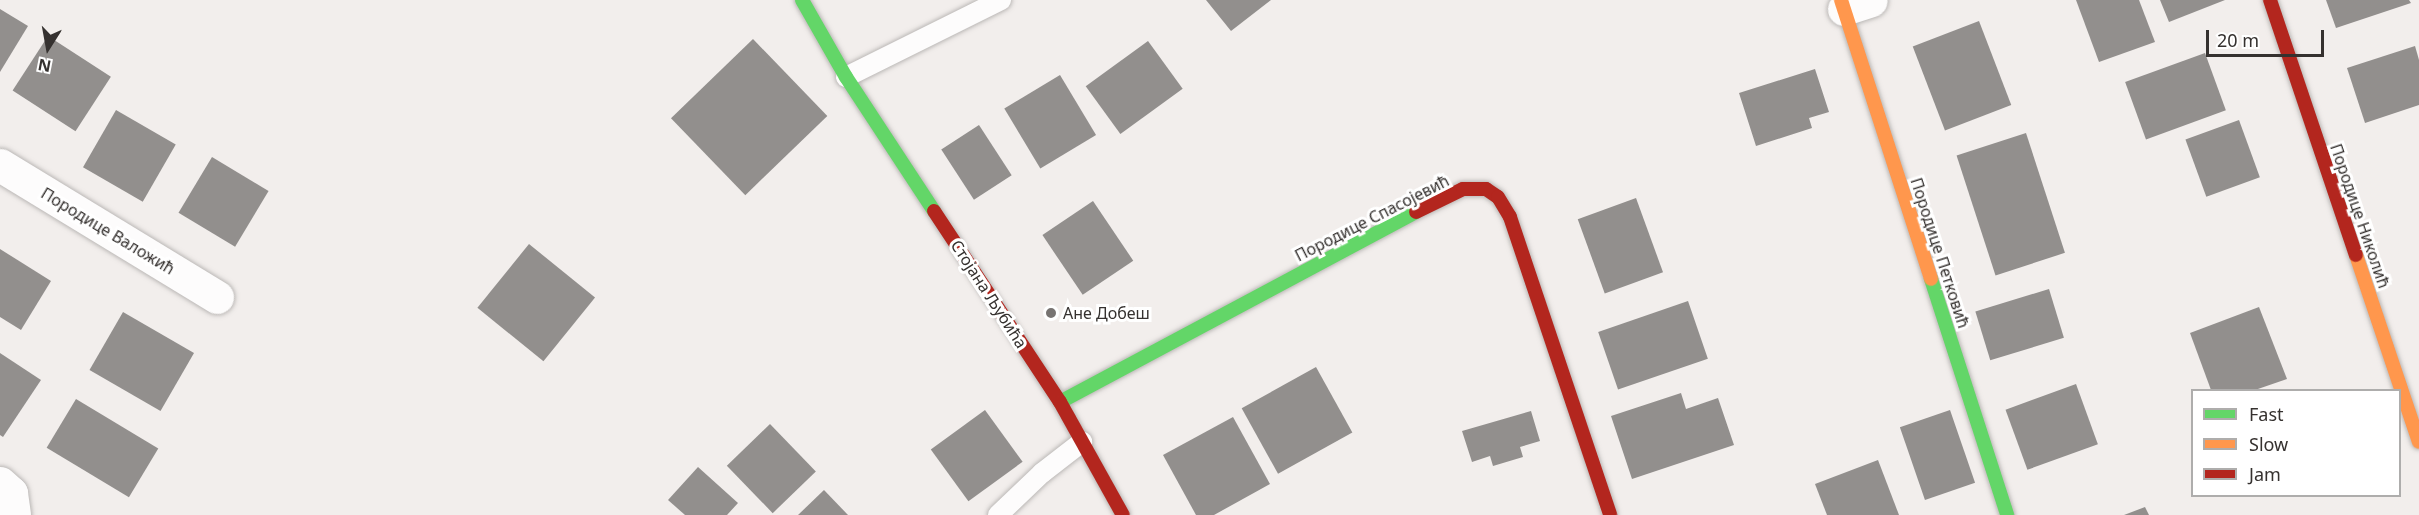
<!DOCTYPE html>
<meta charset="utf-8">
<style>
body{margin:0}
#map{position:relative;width:2419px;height:515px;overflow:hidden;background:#f2eeec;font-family:"Noto Sans",sans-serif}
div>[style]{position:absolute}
.building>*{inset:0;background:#928f8d;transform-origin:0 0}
.roads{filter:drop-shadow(0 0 2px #bbb8b6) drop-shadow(0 0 2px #bbb8b6)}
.lane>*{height:20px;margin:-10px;padding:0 10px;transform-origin:10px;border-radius:10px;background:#fdfcfc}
.street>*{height:33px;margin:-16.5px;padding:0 16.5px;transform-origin:16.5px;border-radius:16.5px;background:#fdfcfc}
.fast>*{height:14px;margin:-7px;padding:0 7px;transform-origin:7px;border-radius:7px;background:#63d668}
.slow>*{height:14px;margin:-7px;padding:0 7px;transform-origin:7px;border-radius:7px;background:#ff974d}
.jam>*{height:14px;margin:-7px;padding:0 7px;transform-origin:7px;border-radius:7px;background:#b3261e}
.dots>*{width:16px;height:16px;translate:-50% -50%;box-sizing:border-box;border:3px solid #fff;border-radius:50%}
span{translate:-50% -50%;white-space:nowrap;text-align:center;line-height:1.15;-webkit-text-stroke:6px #fff;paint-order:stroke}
.street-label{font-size:16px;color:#35312f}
.poi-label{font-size:16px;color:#35312f}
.left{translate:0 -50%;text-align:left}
.legend{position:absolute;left:2191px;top:389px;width:210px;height:108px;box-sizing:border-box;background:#fff;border:2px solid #aeadac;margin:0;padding:8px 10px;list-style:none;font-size:18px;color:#35312f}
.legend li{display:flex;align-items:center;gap:12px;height:30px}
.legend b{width:30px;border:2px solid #aeadac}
.north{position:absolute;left:18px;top:18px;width:60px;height:60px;-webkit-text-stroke:4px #fff;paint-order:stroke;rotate:191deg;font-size:16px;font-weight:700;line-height:24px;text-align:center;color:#35312f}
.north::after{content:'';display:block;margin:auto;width:21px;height:27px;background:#35312f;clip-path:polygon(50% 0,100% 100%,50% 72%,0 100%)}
.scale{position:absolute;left:2206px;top:30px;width:118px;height:27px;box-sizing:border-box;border:3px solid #35312f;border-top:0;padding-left:8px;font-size:18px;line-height:21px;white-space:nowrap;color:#35312f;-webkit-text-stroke:4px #fff;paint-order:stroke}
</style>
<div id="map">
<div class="building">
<div style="clip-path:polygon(1206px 0,1271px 0,1231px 31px)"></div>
<div style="clip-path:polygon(2076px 0,2139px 0,2155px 42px,2099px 62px)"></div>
<div style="clip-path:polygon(2160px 0,2225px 0,2169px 22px)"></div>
<div style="clip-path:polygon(2326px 0,2409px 0,2411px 3px,2336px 28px)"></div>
<div style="clip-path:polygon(0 9px,28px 26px,0 72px)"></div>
<div style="left:1979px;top:21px;width:90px;height:71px;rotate:69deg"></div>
<div style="left:48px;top:36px;width:75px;height:65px;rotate:33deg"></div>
<div style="left:753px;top:39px;width:107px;height:114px;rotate:46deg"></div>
<div style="left:1148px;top:41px;width:59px;height:77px;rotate:54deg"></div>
<div style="clip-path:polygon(2415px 46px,2419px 60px,2419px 105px,2365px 123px,2347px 68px)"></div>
<div style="left:2205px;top:53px;width:61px;height:85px;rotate:70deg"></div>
<div style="clip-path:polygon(1815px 69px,1829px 112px,1809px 118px,1812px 128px,1756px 146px,1739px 93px)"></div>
<div style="left:1060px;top:75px;width:70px;height:65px;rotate:59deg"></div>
<div style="left:116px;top:110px;width:69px;height:66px;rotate:30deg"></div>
<div style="left:2239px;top:120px;width:61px;height:57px;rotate:70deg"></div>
<div style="left:979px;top:125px;width:60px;height:45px;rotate:57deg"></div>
<div style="left:2026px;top:133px;width:126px;height:73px;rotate:72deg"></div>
<div style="left:212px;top:157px;width:66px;height:65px;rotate:31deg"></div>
<div style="left:1636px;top:198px;width:79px;height:62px;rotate:70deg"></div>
<div style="left:1093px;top:201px;width:72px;height:61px;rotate:56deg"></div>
<div style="left:529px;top:244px;width:85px;height:82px;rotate:39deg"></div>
<div style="clip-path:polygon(0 249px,51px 281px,21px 330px,0 317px)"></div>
<div style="left:2049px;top:289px;width:51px;height:77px;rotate:73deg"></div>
<div style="left:1688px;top:301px;width:61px;height:95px;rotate:71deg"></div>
<div style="clip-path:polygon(2259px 307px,2287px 379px,2255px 390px,2211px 390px,2190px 333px)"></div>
<div style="left:123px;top:312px;width:82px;height:67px;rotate:30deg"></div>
<div style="clip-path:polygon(0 353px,41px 380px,3px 437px,0 435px)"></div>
<div style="left:1316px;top:367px;width:75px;height:85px;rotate:61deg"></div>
<div style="left:2076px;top:384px;width:64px;height:75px;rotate:70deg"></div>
<div style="clip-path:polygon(1681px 393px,1686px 409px,1718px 398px,1734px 445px,1632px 479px,1611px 416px)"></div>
<div style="left:76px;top:399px;width:96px;height:57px;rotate:31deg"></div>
<div style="left:985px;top:410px;width:64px;height:67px;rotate:54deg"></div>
<div style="left:1950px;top:410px;width:77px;height:53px;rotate:71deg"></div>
<div style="clip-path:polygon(1531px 411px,1540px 441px,1520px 447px,1523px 457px,1493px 466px,1490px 456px,1472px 462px,1462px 431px)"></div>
<div style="clip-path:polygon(1233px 417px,1270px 484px,1214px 515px,1196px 515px,1163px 455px)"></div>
<div style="left:770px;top:424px;width:66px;height:60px;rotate:46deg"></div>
<div style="clip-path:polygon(1878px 460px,1899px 515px,1827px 515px,1815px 484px)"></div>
<div style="clip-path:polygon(698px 467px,738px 503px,727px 515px,685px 515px,668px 500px)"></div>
<div style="clip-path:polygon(824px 490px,848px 515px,798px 515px)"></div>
<div style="clip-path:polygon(2145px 507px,2149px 515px,2124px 515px)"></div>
</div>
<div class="roads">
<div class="lane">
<div style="left:846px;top:77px;width:173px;rotate:-26.4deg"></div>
<div style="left:998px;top:515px;width:61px;rotate:-43.7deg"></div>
<div style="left:1042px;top:473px;width:51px;rotate:-37.8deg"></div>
</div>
<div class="street">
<div style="left:1844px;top:9px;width:28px;rotate:-18deg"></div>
<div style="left:0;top:165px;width:254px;rotate:31.3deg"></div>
<div style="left:0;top:483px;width:15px;rotate:42deg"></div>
<div style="left:11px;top:493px;width:22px;rotate:82deg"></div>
</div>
<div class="fast">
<div style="left:802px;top:0;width:89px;rotate:60.3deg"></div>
<div style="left:846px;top:77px;width:160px;rotate:56.7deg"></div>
<div style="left:1931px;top:279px;width:248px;rotate:72.1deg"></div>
<div style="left:1060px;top:402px;width:404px;rotate:-28.1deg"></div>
</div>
<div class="slow">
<div style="left:1841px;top:0;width:293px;rotate:72.1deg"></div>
<div style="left:2356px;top:255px;width:197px;rotate:71.4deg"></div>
</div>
<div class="jam">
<div style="left:2270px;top:0;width:269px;rotate:71.4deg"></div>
<div style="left:934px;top:211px;width:229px;rotate:56.6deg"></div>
<div style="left:1060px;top:402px;width:129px;rotate:60.9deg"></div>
<div style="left:1416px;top:212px;width:52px;rotate:-26.1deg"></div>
<div style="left:1463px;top:189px;width:23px"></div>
<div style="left:1486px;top:189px;width:14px;rotate:34deg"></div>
<div style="left:1498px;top:197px;width:23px;rotate:59deg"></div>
<div style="left:1510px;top:217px;width:314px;rotate:71.4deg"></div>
</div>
</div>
<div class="dots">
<div style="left:1051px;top:313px;background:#777371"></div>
</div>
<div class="street-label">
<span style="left:2360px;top:216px;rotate:71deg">Породице Николић</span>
<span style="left:1372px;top:218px;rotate:-27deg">Породице Спасојевић</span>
<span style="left:108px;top:231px;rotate:31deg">Породице Валожић</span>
<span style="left:1940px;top:253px;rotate:72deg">Породице Петковић</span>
<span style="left:989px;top:294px;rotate:57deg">Стојана Љубића</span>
</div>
<div class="poi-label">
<span class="left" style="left:1063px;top:313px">Ане Добеш</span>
</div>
<ul class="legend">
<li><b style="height:8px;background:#63d668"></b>Fast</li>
<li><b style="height:8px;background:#ff974d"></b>Slow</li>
<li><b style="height:8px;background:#b3261e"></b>Jam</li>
</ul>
<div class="north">N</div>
<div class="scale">20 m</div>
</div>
